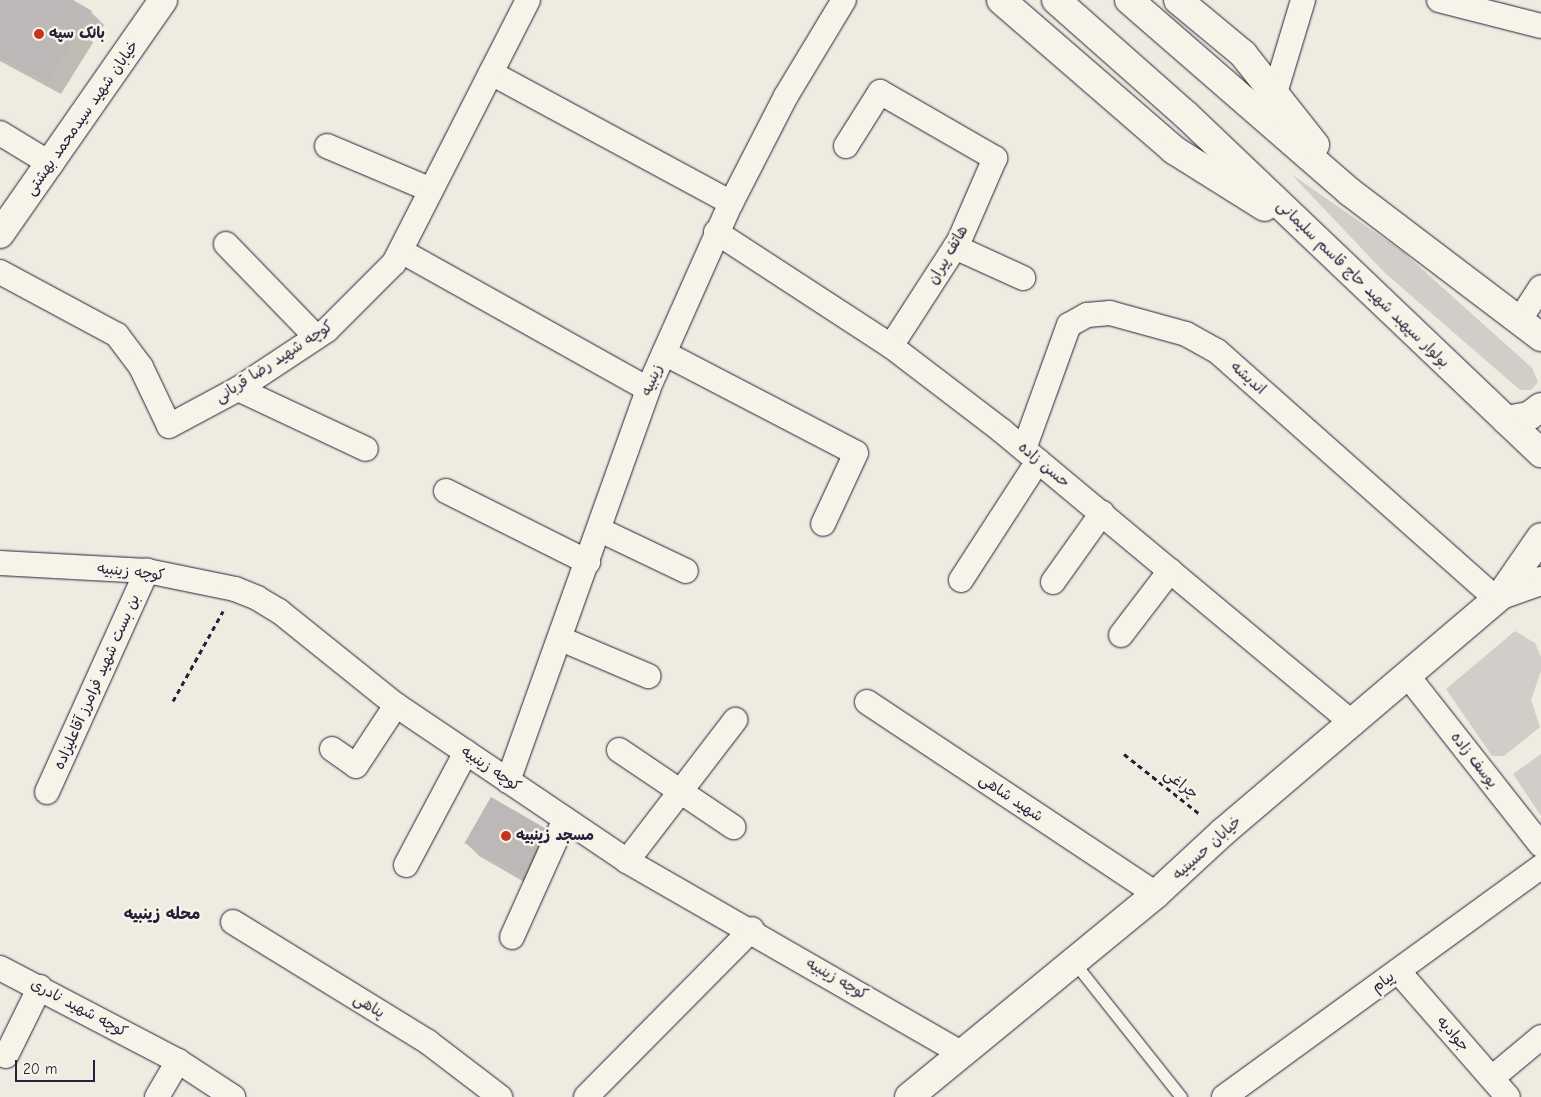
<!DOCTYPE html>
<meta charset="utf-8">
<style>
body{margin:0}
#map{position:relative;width:1541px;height:1097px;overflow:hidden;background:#eeebe1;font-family:"Comic Neue","Playpen Sans Arabic",sans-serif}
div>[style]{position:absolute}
.green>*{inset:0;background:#d1cdc9}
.shadow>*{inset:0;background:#0003}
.building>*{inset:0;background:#bbb8b7;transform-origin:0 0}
.path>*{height:3px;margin-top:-1.5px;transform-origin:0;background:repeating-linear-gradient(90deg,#22223b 0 5px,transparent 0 9px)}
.roads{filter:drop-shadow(0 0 1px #22223b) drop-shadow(0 0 1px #22223b)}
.service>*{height:11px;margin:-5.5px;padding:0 5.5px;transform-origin:5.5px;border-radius:5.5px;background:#f7f3e8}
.minor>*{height:24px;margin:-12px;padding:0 12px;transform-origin:12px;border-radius:12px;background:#f7f3e8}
.tertiary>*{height:28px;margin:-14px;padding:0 14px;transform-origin:14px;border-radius:14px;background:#f7f3e8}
.secondary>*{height:28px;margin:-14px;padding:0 14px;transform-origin:14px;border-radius:14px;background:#f7f3e8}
.primary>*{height:28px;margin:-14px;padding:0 14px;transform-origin:14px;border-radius:14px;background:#f7f3e8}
.dots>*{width:14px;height:14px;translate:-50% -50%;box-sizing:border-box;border:2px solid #f7f3e8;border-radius:50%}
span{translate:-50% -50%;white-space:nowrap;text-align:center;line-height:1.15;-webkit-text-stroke:5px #f7f3e8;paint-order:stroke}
.poi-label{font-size:15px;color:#22223b;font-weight:700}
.left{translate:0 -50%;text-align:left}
.street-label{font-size:15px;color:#22223b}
.neighbourhood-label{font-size:16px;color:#22223b;font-weight:700}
.scale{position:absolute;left:15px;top:1060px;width:80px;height:22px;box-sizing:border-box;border:2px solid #22223b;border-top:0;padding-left:6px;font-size:15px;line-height:18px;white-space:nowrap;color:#22223b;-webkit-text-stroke:4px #f7f3e8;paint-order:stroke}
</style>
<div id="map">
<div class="green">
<div style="clip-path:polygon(1291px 174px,1402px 251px,1532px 368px,1538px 382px,1531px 390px,1520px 390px,1385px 273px)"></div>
<div style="clip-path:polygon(1515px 631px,1535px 643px,1541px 657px,1541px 671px,1531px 700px,1540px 727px,1504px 756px,1492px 756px,1446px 689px)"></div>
<div style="clip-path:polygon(1541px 754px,1541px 816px,1513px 774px)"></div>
</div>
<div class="shadow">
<div style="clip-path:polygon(0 0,70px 0,91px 12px,104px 25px,61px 94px,0 61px)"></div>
<div style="clip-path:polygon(546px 830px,559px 842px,533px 887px,479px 856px,466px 843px)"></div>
</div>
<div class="building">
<div style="clip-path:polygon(0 0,73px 0,92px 11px,48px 83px,0 57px)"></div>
<div style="left:491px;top:797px;width:64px;height:53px;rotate:30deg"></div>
</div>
<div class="path">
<div style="left:173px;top:701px;width:103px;rotate:-60.9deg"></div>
<div style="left:1124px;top:754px;width:98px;rotate:38.4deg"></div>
</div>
<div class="roads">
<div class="service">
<div style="left:1073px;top:961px;width:174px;rotate:51.5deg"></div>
</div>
<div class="minor">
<div style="left:1439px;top:0;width:105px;rotate:14.3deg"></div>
<div style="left:491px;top:73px;width:273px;rotate:28.4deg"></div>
<div style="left:1275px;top:93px;width:97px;rotate:-73.2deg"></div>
<div style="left:0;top:133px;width:60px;rotate:31.3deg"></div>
<div style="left:327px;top:146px;width:113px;rotate:22.9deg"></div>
<div style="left:846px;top:146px;width:64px;rotate:-57.8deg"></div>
<div style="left:880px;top:92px;width:133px;rotate:29.9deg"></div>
<div style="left:995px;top:158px;width:90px;rotate:113.4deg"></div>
<div style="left:959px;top:241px;width:125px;rotate:122.9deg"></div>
<div style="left:716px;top:232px;width:209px;rotate:33.1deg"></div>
<div style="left:891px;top:346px;width:140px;rotate:37.4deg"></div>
<div style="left:1002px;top:431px;width:457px;rotate:39.8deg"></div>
<div style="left:226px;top:244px;width:129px;rotate:45.9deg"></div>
<div style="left:955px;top:247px;width:75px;rotate:24.5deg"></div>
<div style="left:401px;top:251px;width:283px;rotate:29.2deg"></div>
<div style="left:0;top:272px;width:133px;rotate:28.3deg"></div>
<div style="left:117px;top:335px;width:40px;rotate:53deg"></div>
<div style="left:141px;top:367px;width:65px;rotate:64.6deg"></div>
<div style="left:169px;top:426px;width:78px;rotate:-28.2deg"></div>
<div style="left:238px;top:389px;width:107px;rotate:-33.5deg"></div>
<div style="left:327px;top:330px;width:95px;rotate:-45deg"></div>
<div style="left:394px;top:263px;width:295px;rotate:-63deg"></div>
<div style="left:1519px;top:321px;width:40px;rotate:-57.1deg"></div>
<div style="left:664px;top:353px;width:216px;rotate:27.5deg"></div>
<div style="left:856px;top:453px;width:78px;rotate:114.9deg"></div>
<div style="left:238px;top:389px;width:141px;rotate:25.1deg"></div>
<div style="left:1024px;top:449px;width:132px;rotate:-70.1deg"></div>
<div style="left:1069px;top:325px;width:21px;rotate:-29deg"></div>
<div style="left:1087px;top:315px;width:23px;rotate:-5deg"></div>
<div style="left:1110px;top:313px;width:79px;rotate:15.4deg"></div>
<div style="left:1186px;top:334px;width:35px;rotate:29deg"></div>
<div style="left:1217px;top:351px;width:373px;rotate:41.6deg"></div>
<div style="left:446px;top:491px;width:159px;rotate:26.6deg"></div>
<div style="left:600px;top:530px;width:95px;rotate:25.5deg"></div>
<div style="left:0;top:563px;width:147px;rotate:3.1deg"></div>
<div style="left:147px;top:571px;width:90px;rotate:11.6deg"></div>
<div style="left:235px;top:589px;width:24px;rotate:22deg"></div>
<div style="left:257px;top:598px;width:26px;rotate:31deg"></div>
<div style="left:279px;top:611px;width:150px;rotate:38.8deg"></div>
<div style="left:396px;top:705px;width:279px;rotate:34deg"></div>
<div style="left:627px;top:861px;width:387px;rotate:29.9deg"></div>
<div style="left:961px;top:580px;width:142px;rotate:-57.1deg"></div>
<div style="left:1053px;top:582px;width:85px;rotate:-54.6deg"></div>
<div style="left:1121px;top:635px;width:81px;rotate:-52.6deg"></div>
<div style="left:561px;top:639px;width:95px;rotate:23deg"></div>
<div style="left:1407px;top:675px;width:216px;rotate:51.8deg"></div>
<div style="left:867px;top:702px;width:347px;rotate:33.6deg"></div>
<div style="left:332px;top:749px;width:29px;rotate:35deg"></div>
<div style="left:356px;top:766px;width:73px;rotate:-56.7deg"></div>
<div style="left:619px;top:750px;width:138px;rotate:34deg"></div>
<div style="left:508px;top:781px;width:416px;rotate:-70.3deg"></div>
<div style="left:648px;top:389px;width:204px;rotate:-66deg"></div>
<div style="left:731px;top:203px;width:120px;rotate:-62.8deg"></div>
<div style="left:786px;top:96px;width:112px;rotate:-58.9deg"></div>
<div style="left:47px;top:792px;width:243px;rotate:-65.7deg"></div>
<div style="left:627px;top:861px;width:178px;rotate:-52.5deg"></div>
<div style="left:406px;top:865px;width:128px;rotate:-62deg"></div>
<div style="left:233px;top:922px;width:229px;rotate:31.6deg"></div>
<div style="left:428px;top:1042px;width:91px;rotate:37.4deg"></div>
<div style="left:512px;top:937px;width:129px;rotate:-65.8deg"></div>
<div style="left:0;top:968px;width:201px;rotate:27.6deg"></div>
<div style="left:178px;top:1061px;width:66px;rotate:33.2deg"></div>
<div style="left:1398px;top:971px;width:167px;rotate:48.9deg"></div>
<div style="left:6px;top:1056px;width:77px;rotate:-63.8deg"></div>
<div style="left:1492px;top:1078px;width:64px;rotate:-39.9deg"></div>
<div style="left:157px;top:1097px;width:42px;rotate:-59.7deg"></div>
<div style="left:586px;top:1097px;width:236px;rotate:-45.3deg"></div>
<div style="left:1224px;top:1097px;width:392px;rotate:-36deg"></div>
</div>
<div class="tertiary">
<div style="left:1501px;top:595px;width:42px;rotate:-19.3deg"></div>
<div style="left:909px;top:1097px;width:320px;rotate:-39.4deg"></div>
<div style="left:1156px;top:894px;width:91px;rotate:-42.8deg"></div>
<div style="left:1223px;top:832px;width:365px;rotate:-40.4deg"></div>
<div style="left:1501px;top:595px;width:70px;rotate:-55.4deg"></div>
</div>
<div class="secondary">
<div style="left:0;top:234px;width:285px;rotate:-55.1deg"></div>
</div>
<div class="primary">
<div style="left:1001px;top:0;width:229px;rotate:40.9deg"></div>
<div style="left:1174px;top:150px;width:107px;rotate:32.1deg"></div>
<div style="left:1056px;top:0;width:172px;rotate:41.5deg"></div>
<div style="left:1185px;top:114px;width:492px;rotate:43.6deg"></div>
<div style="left:1129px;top:0;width:293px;rotate:41deg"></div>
<div style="left:1350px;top:192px;width:240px;rotate:37.2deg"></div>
<div style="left:1178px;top:0;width:85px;rotate:39.7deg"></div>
<div style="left:1243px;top:54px;width:116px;rotate:51.6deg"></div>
<div style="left:1506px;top:420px;width:23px;rotate:-10deg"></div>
<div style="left:1529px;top:416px;width:15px;rotate:-37deg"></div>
</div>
</div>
<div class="dots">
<div style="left:39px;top:34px;background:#c8321e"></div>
<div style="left:506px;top:836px;background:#c8321e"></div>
</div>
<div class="poi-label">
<span class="left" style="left:49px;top:34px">بانک سپه</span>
<span class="left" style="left:516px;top:836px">مسجد زینبیه</span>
</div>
<div class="street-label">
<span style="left:82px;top:118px;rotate:-55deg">خیابان شهید سیدمحمد بهشتی</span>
<span style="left:948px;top:255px;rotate:-60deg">هاتف پیران</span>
<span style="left:1363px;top:284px;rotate:44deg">بولوار سپهبد شهید حاج قاسم سلیمانی</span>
<span style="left:274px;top:362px;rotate:-33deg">کوچه شهید رضا قربانی</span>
<span style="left:1248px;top:378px;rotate:42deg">اندیشه</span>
<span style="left:652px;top:380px;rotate:-67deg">زینبیه</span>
<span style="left:1044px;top:465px;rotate:40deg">حسن زاده</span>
<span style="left:131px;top:572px;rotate:6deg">کوچه زینبیه</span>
<span style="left:97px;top:682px;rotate:-66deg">بن بست شهید فرامرز آقاعلیزاده</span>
<span style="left:1474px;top:760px;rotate:52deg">یوسف زاده</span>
<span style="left:491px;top:769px;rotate:34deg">کوچه زینبیه</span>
<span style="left:1181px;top:784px;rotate:38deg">چراغی</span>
<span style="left:1011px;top:798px;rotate:34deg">شهید شاهی</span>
<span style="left:1207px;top:848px;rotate:-42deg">خیابان حسینیه</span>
<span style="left:837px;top:979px;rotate:30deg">کوچه زینبیه</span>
<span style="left:1383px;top:982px;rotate:-36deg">پیام</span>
<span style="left:369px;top:1006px;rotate:31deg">پناهی</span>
<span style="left:79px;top:1008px;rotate:28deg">کوچه شهید نادری</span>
<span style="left:1453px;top:1034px;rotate:49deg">جوادیه</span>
</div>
<div class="neighbourhood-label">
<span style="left:162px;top:914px">محله زینبیه</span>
</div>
<div class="scale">20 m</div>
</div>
